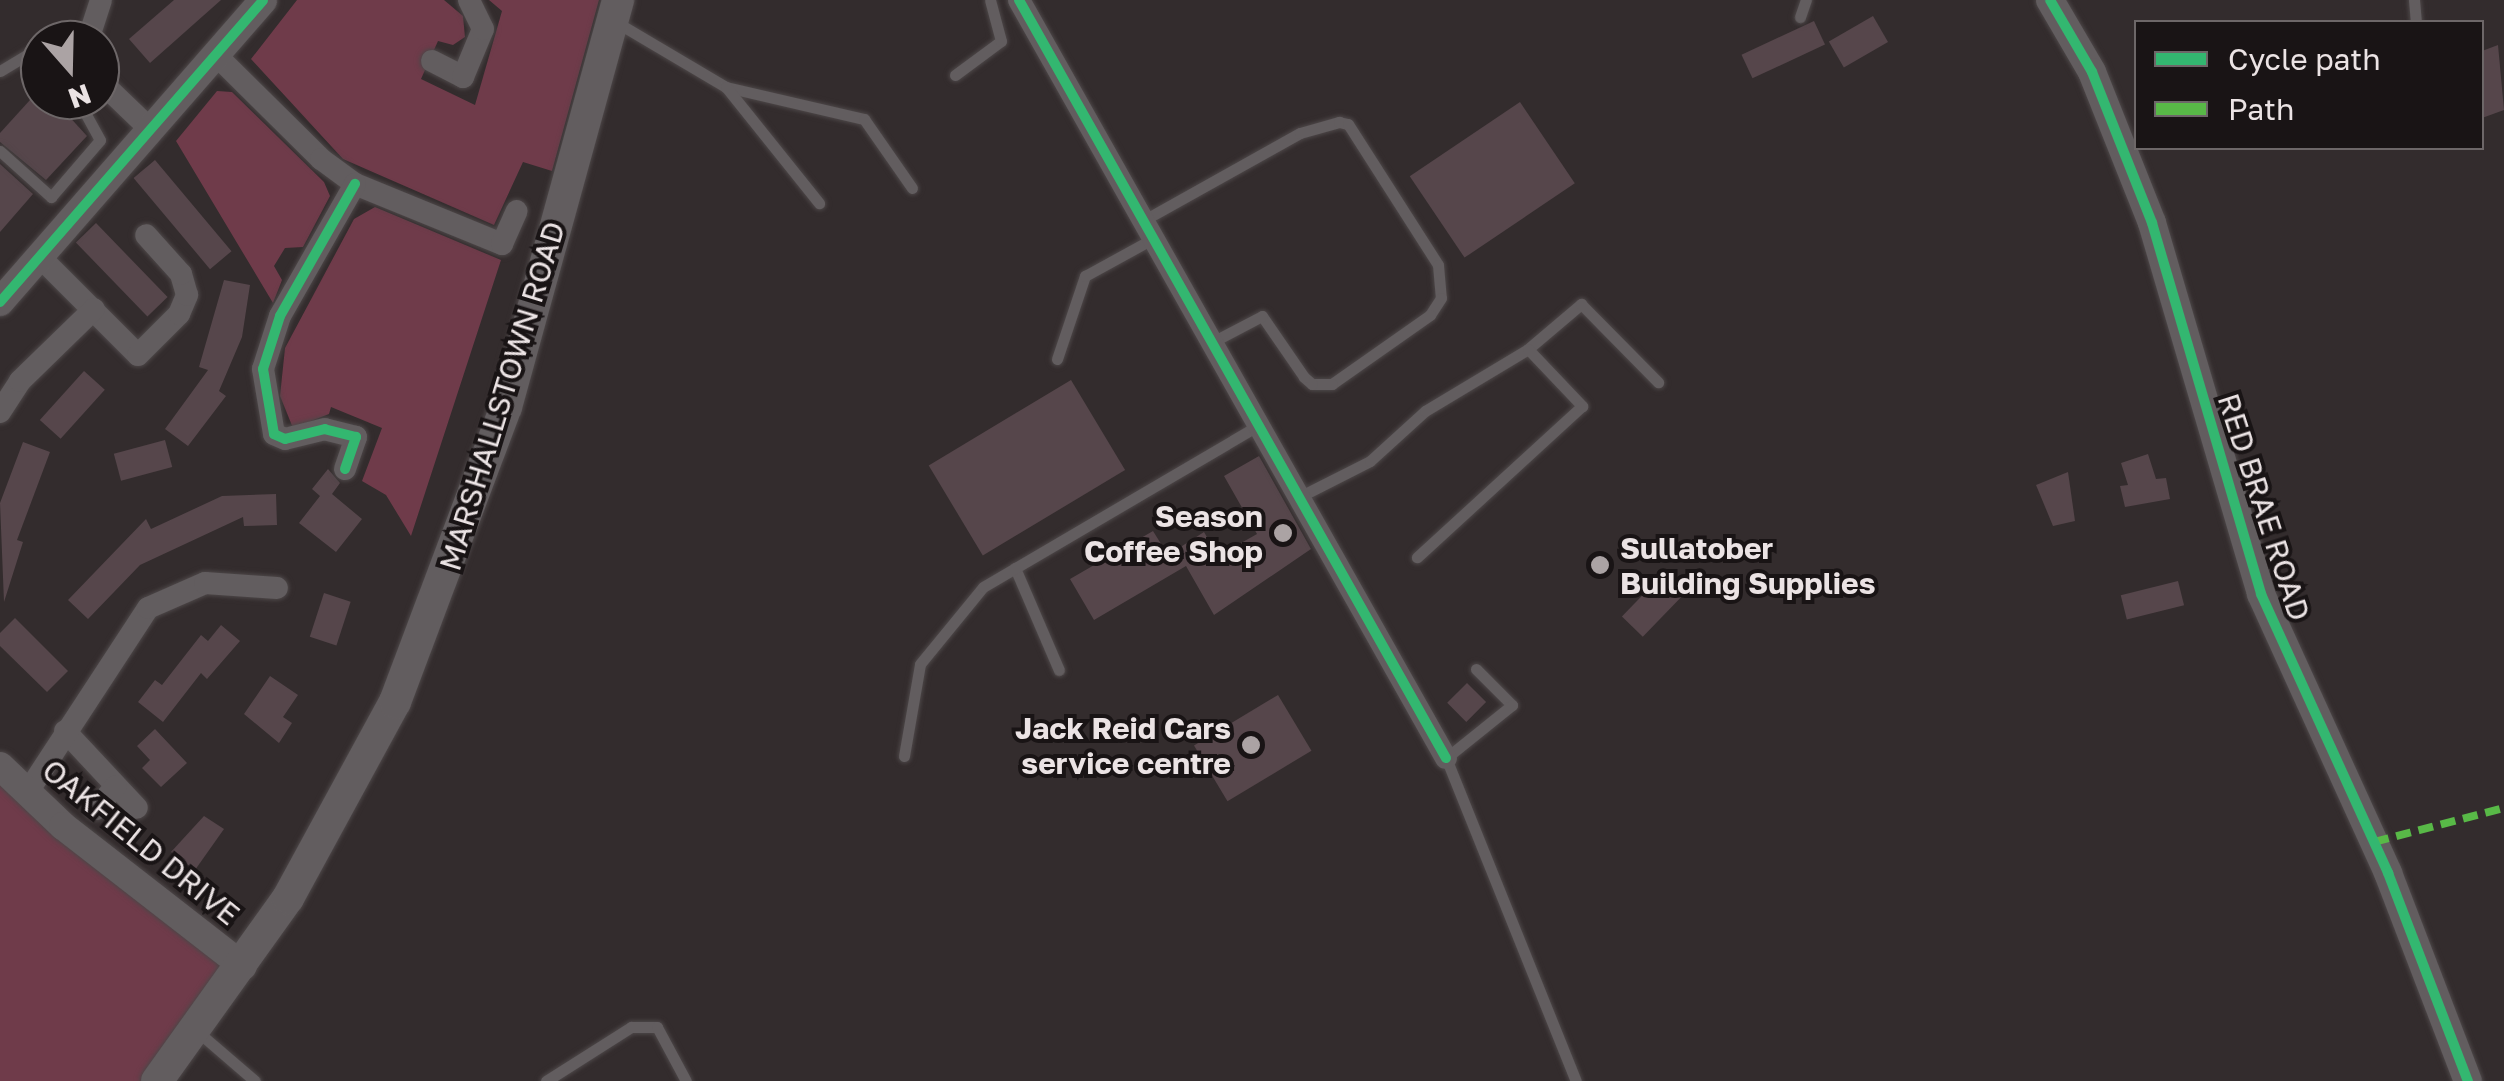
<!DOCTYPE html>
<style>
body{margin:0}
#map{position:relative;width:2504px;height:1081px;overflow:hidden;background:#332c2d;font-family:"Golos Text",sans-serif}
div>[style]{position:absolute}
.green>*{inset:0;background:#6f3b4a}
.building>*{inset:0;background:#56464b;transform-origin:0 0}
.roads{filter:drop-shadow(0 0 2px #4d4748) drop-shadow(0 0 2px #4d4748)}
.service>*{height:11px;margin:-5.5px;padding:0 5.5px;transform-origin:5.5px;border-radius:5.5px;background:#625d5f}
.minor>*{height:22px;margin:-11px;padding:0 11px;transform-origin:11px;border-radius:11px;background:#625d5f}
.tertiary>*{height:28px;margin:-14px;padding:0 14px;transform-origin:14px;border-radius:14px;background:#625d5f}
.secondary>*{height:32px;margin:-16px;padding:0 16px;transform-origin:16px;border-radius:16px;background:#625d5f}
.quiet>*{height:8px;margin-top:-4px;transform-origin:0;background:repeating-linear-gradient(90deg,#58b947 0 15px,transparent 0 23px)}
.cycleway>*{height:10px;margin:-5px;padding:0 5px;transform-origin:5px;border-radius:5px;background:#33b770}
.dots>*{width:28px;height:28px;translate:-50% -50%;box-sizing:border-box;border:5px solid #191415;border-radius:50%}
span{translate:-50% -50%;white-space:nowrap;text-align:center;line-height:1.15;-webkit-text-stroke:8px #191415;paint-order:stroke}
.street-label{font-size:30px;color:#ebe3e4}
.poi-label{font-size:30px;color:#ebe3e4;font-weight:700}
.right{translate:-100% -50%;text-align:right}
.left{translate:0 -50%;text-align:left}
.legend{position:absolute;left:2134px;top:20px;width:350px;height:130px;box-sizing:border-box;background:#191415;border:2px solid #6d6768;margin:0;padding:12px 18px;list-style:none;font-size:30px;color:#ebe3e4}
.legend li{display:flex;align-items:center;gap:20px;height:50px}
.legend b{width:50px;border:2px solid #6d6768}
.north{position:absolute;left:20px;top:20px;width:100px;height:100px;box-sizing:border-box;background:#191415;border:2px solid #6d6768;border-radius:50%;rotate:160deg;font-size:28px;font-weight:700;line-height:40px;text-align:center;color:#ebe3e4}
.north::after{content:'';display:block;margin:auto;width:35px;height:45px;background:#aba3a4;clip-path:polygon(50% 0,100% 100%,50% 72%,0 100%)}
</style>
<div id="map">
<div class="green">
<div style="clip-path:polygon(297px 0,444px 0,463px 16px,465px 37px,453px 45px,438px 41px,421px 79px,475px 105px,502px 11px,489px 0,599px 0,552px 171px,523px 162px,494px 225px,343px 159px,251px 59px)"></div>
<div style="clip-path:polygon(217px 91px,232px 92px,324px 182px,330px 196px,303px 247px,285px 248px,274px 266px,282px 280px,273px 303px,176px 141px)"></div>
<div style="clip-path:polygon(375px 207px,501px 260px,411px 536px,386px 495px,362px 481px,382px 428px,331px 407px,329px 414px,293px 428px,280px 396px,285px 348px,354px 219px)"></div>
<div style="clip-path:polygon(0 756px,243px 966px,154px 1081px,0 1081px)"></div>
</div>
<div class="building">
<div style="clip-path:polygon(174px 0,221px 0,150px 63px,129px 39px)"></div>
<div style="left:1873px;top:16px;width:30px;height:51px;rotate:60deg"></div>
<div style="left:1814px;top:21px;width:26px;height:80px;rotate:65deg"></div>
<div style="clip-path:polygon(2498px 45px,2504px 110px,2482px 118px,2482px 51px)"></div>
<div style="clip-path:polygon(30px 100px,54px 100px,87px 136px,46px 180px,0 142px,0 133px)"></div>
<div style="left:1520px;top:102px;width:98px;height:133px;rotate:56deg"></div>
<div style="left:155px;top:160px;width:119px;height:28px;rotate:50deg"></div>
<div style="clip-path:polygon(0 164px,33px 194px,0 232px)"></div>
<div style="left:96px;top:223px;width:103px;height:28px;rotate:46deg"></div>
<div style="clip-path:polygon(224px 280px,250px 285px,242px 337px,219px 391px,226px 396px,188px 446px,165px 429px,208px 370px,199px 367px)"></div>
<div style="left:84px;top:371px;width:28px;height:66px;rotate:42deg"></div>
<div style="left:1071px;top:380px;width:105px;height:166px;rotate:59deg"></div>
<div style="left:165px;top:440px;width:28px;height:53px;rotate:75deg"></div>
<div style="clip-path:polygon(23px 442px,50px 452px,17px 540px,23px 542px,4px 602px,0 503px)"></div>
<div style="clip-path:polygon(2148px 454px,2156px 479px,2166px 478px,2170px 499px,2125px 507px,2120px 486px,2128px 485px,2121px 463px)"></div>
<div style="clip-path:polygon(1259px 456px,1311px 549px,1214px 615px,1186px 566px,1094px 620px,1070px 579px,1153px 531px,1168px 555px,1204px 532px,1218px 556px,1257px 534px,1224px 476px)"></div>
<div style="clip-path:polygon(328px 469px,340px 483px,332px 494px,362px 519px,336px 552px,299px 523px,320px 496px,312px 489px)"></div>
<div style="clip-path:polygon(2068px 472px,2075px 521px,2053px 526px,2036px 485px)"></div>
<div style="clip-path:polygon(276px 494px,277px 525px,244px 526px,243px 517px,140px 565px,88px 619px,68px 600px,146px 519px,151px 529px,222px 496px)"></div>
<div style="left:1665px;top:572px;width:29px;height:62px;rotate:44deg"></div>
<div style="left:2178px;top:581px;width:25px;height:59px;rotate:76deg"></div>
<div style="left:324px;top:593px;width:28px;height:46px;rotate:18deg"></div>
<div style="clip-path:polygon(15px 618px,68px 671px,47px 692px,0 646px,0 633px)"></div>
<div style="clip-path:polygon(221px 625px,240px 641px,207px 679px,201px 673px,163px 722px,138px 702px,155px 680px,162px 685px,201px 635px,208px 641px)"></div>
<div style="clip-path:polygon(270px 676px,298px 695px,283px 717px,292px 723px,279px 743px,244px 714px)"></div>
<div style="left:1467px;top:683px;width:27px;height:28px;rotate:45deg"></div>
<div style="left:1278px;top:695px;width:65px;height:98px;rotate:59deg"></div>
<div style="clip-path:polygon(155px 729px,187px 763px,161px 787px,142px 768px,150px 760px,137px 746px)"></div>
<div style="clip-path:polygon(204px 816px,224px 829px,195px 870px,171px 852px)"></div>
</div>
<div class="roads">
<div class="service">
<div style="left:2414px;top:0;width:22px;rotate:85deg"></div>
<div style="left:1800px;top:17px;width:18px;rotate:-71deg"></div>
<div style="left:616px;top:22px;width:128px;rotate:30.6deg"></div>
<div style="left:726px;top:87px;width:142px;rotate:13.1deg"></div>
<div style="left:864px;top:119px;width:84px;rotate:55.2deg"></div>
<div style="left:0;top:71px;width:47px;rotate:-31deg"></div>
<div style="left:955px;top:75px;width:57px;rotate:-36.5deg"></div>
<div style="left:1001px;top:41px;width:42px;rotate:-105deg"></div>
<div style="left:726px;top:87px;width:149px;rotate:51.3deg"></div>
<div style="left:0;top:151px;width:69px;rotate:42deg"></div>
<div style="left:51px;top:197px;width:75px;rotate:-49.3deg"></div>
<div style="left:100px;top:140px;width:46px;rotate:-118.8deg"></div>
<div style="left:1146px;top:219px;width:176px;rotate:-29.2deg"></div>
<div style="left:1300px;top:133px;width:41px;rotate:-15.8deg"></div>
<div style="left:1339px;top:122px;width:9px;rotate:13deg"></div>
<div style="left:1348px;top:124px;width:167px;rotate:57.4deg"></div>
<div style="left:1438px;top:265px;width:33px;rotate:85deg"></div>
<div style="left:1441px;top:298px;width:20px;rotate:123deg"></div>
<div style="left:1430px;top:315px;width:120px;rotate:144.9deg"></div>
<div style="left:1332px;top:384px;width:20px;rotate:180deg"></div>
<div style="left:1312px;top:384px;width:11px;rotate:-139deg"></div>
<div style="left:1304px;top:377px;width:74px;rotate:-124.5deg"></div>
<div style="left:1262px;top:316px;width:52px;rotate:152.4deg"></div>
<div style="left:1528px;top:349px;width:70px;rotate:-40.3deg"></div>
<div style="left:1581px;top:304px;width:110px;rotate:45.4deg"></div>
<div style="left:1057px;top:359px;width:88px;rotate:-71.4deg"></div>
<div style="left:1085px;top:276px;width:81px;rotate:-28.8deg"></div>
<div style="left:1303px;top:495px;width:75px;rotate:-26.9deg"></div>
<div style="left:1370px;top:461px;width:74px;rotate:-42.3deg"></div>
<div style="left:1425px;top:411px;width:120px;rotate:-31deg"></div>
<div style="left:1528px;top:349px;width:79px;rotate:46.5deg"></div>
<div style="left:1582px;top:406px;width:224px;rotate:137.5deg"></div>
<div style="left:1015px;top:568px;width:111px;rotate:66.7deg"></div>
<div style="left:1476px;top:669px;width:51px;rotate:45deg"></div>
<div style="left:1512px;top:705px;width:85px;rotate:141.2deg"></div>
<div style="left:1446px;top:758px;width:348px;rotate:68.1deg"></div>
<div style="left:904px;top:756px;width:93px;rotate:-80.1deg"></div>
<div style="left:920px;top:664px;width:99px;rotate:-50.7deg"></div>
<div style="left:983px;top:587px;width:320px;rotate:-30.4deg"></div>
<div style="left:198px;top:1032px;width:75px;rotate:40.7deg"></div>
<div style="left:546px;top:1081px;width:101px;rotate:-32.4deg"></div>
<div style="left:631px;top:1027px;width:26px"></div>
<div style="left:657px;top:1027px;width:61px;rotate:61.8deg"></div>
</div>
<div class="minor">
<div style="left:1019px;top:0;width:870px;rotate:60.61deg"></div>
<div style="left:88px;top:40px;width:42px;rotate:-72deg"></div>
<div style="left:216px;top:55px;width:148px;rotate:44.7deg"></div>
<div style="left:321px;top:159px;width:42px;rotate:36.3deg"></div>
<div style="left:355px;top:184px;width:159px;rotate:22.2deg"></div>
<div style="left:502px;top:244px;width:36px;rotate:-66deg"></div>
<div style="left:432px;top:61px;width:35px;rotate:27deg"></div>
<div style="left:463px;top:77px;width:52px;rotate:-67.4deg"></div>
<div style="left:483px;top:29px;width:32px;rotate:-116deg"></div>
<div style="left:100px;top:81px;width:69px;rotate:43.8deg"></div>
<div style="left:38px;top:255px;width:141px;rotate:45deg"></div>
<div style="left:138px;top:355px;width:58px;rotate:-45deg"></div>
<div style="left:179px;top:314px;width:21px;rotate:-67deg"></div>
<div style="left:187px;top:295px;width:22px;rotate:-106deg"></div>
<div style="left:181px;top:274px;width:52px;rotate:-131.9deg"></div>
<div style="left:0;top:412px;width:37px;rotate:-57deg"></div>
<div style="left:20px;top:381px;width:103px;rotate:-44.2deg"></div>
<div style="left:345px;top:469px;width:34px;rotate:-71deg"></div>
<div style="left:356px;top:437px;width:32px;rotate:-166deg"></div>
<div style="left:325px;top:429px;width:41px;rotate:166deg"></div>
<div style="left:285px;top:439px;width:12px;rotate:-156deg"></div>
<div style="left:274px;top:434px;width:66px;rotate:-99.6deg"></div>
<div style="left:263px;top:369px;width:56px;rotate:-72.2deg"></div>
<div style="left:280px;top:316px;width:152px;rotate:-60.4deg"></div>
<div style="left:65px;top:731px;width:105px;rotate:46.9deg"></div>
<div style="left:27px;top:793px;width:221px;rotate:-56.8deg"></div>
<div style="left:148px;top:608px;width:62px;rotate:-23.7deg"></div>
<div style="left:205px;top:583px;width:72px;rotate:4deg"></div>
<div style="left:96px;top:809px;width:30px;rotate:-49deg"></div>
</div>
<div class="tertiary">
<div style="left:2050px;top:0;width:83px;rotate:59.7deg"></div>
<div style="left:2092px;top:72px;width:162px;rotate:68.3deg"></div>
<div style="left:2152px;top:223px;width:387px;rotate:73.6deg"></div>
<div style="left:2261px;top:594px;width:307px;rotate:65.5deg"></div>
<div style="left:2388px;top:873px;width:223px;rotate:69deg"></div>
<div style="left:0;top:302px;width:400px;rotate:-48.9deg"></div>
<div style="left:0;top:766px;width:87px;rotate:43.6deg"></div>
<div style="left:63px;top:826px;width:228px;rotate:37.9deg"></div>
</div>
<div class="secondary">
<div style="left:157px;top:1081px;width:225px;rotate:-54.4deg"></div>
<div style="left:288px;top:898px;width:223px;rotate:-61.4deg"></div>
<div style="left:395px;top:702px;width:315px;rotate:-69.4deg"></div>
<div style="left:506px;top:407px;width:422px;rotate:-74.6deg"></div>
</div>
</div>
<div class="quiet">
<div style="left:2374px;top:842px;width:134px;rotate:-14.7deg"></div>
</div>
<div class="cycleway">
<div style="left:1019px;top:0;width:870px;rotate:60.61deg"></div>
<div style="left:2050px;top:0;width:83px;rotate:59.7deg"></div>
<div style="left:2092px;top:72px;width:162px;rotate:68.3deg"></div>
<div style="left:2152px;top:223px;width:387px;rotate:73.6deg"></div>
<div style="left:2261px;top:594px;width:307px;rotate:65.5deg"></div>
<div style="left:2388px;top:873px;width:223px;rotate:69deg"></div>
<div style="left:0;top:302px;width:400px;rotate:-48.9deg"></div>
<div style="left:345px;top:469px;width:34px;rotate:-71deg"></div>
<div style="left:356px;top:437px;width:32px;rotate:-166deg"></div>
<div style="left:325px;top:429px;width:41px;rotate:166deg"></div>
<div style="left:285px;top:439px;width:12px;rotate:-156deg"></div>
<div style="left:274px;top:434px;width:66px;rotate:-99.6deg"></div>
<div style="left:263px;top:369px;width:56px;rotate:-72.2deg"></div>
<div style="left:280px;top:316px;width:152px;rotate:-60.4deg"></div>
</div>
<div class="dots">
<div style="left:1283px;top:533px;background:#aba3a4"></div>
<div style="left:1600px;top:565px;background:#aba3a4"></div>
<div style="left:1251px;top:745px;background:#aba3a4"></div>
</div>
<div class="street-label">
<span style="left:502px;top:396px;rotate:-73deg">MARSHALLSTOWN ROAD</span>
<span style="left:2264px;top:507px;rotate:72deg">RED BRAE ROAD</span>
<span style="left:141px;top:842px;rotate:39deg">OAKFIELD DRIVE</span>
</div>
<div class="poi-label">
<span class="right" style="left:1263px;top:533px">Season<br>Coffee Shop</span>
<span class="left" style="left:1620px;top:565px">Sullatober<br>Building Supplies</span>
<span class="right" style="left:1231px;top:745px">Jack Reid Cars<br>service centre</span>
</div>
<ul class="legend">
<li><b style="height:12px;background:#33b770"></b>Cycle path</li>
<li><b style="height:12px;background:#58b947"></b>Path</li>
</ul>
<div class="north">N</div>
</div>
